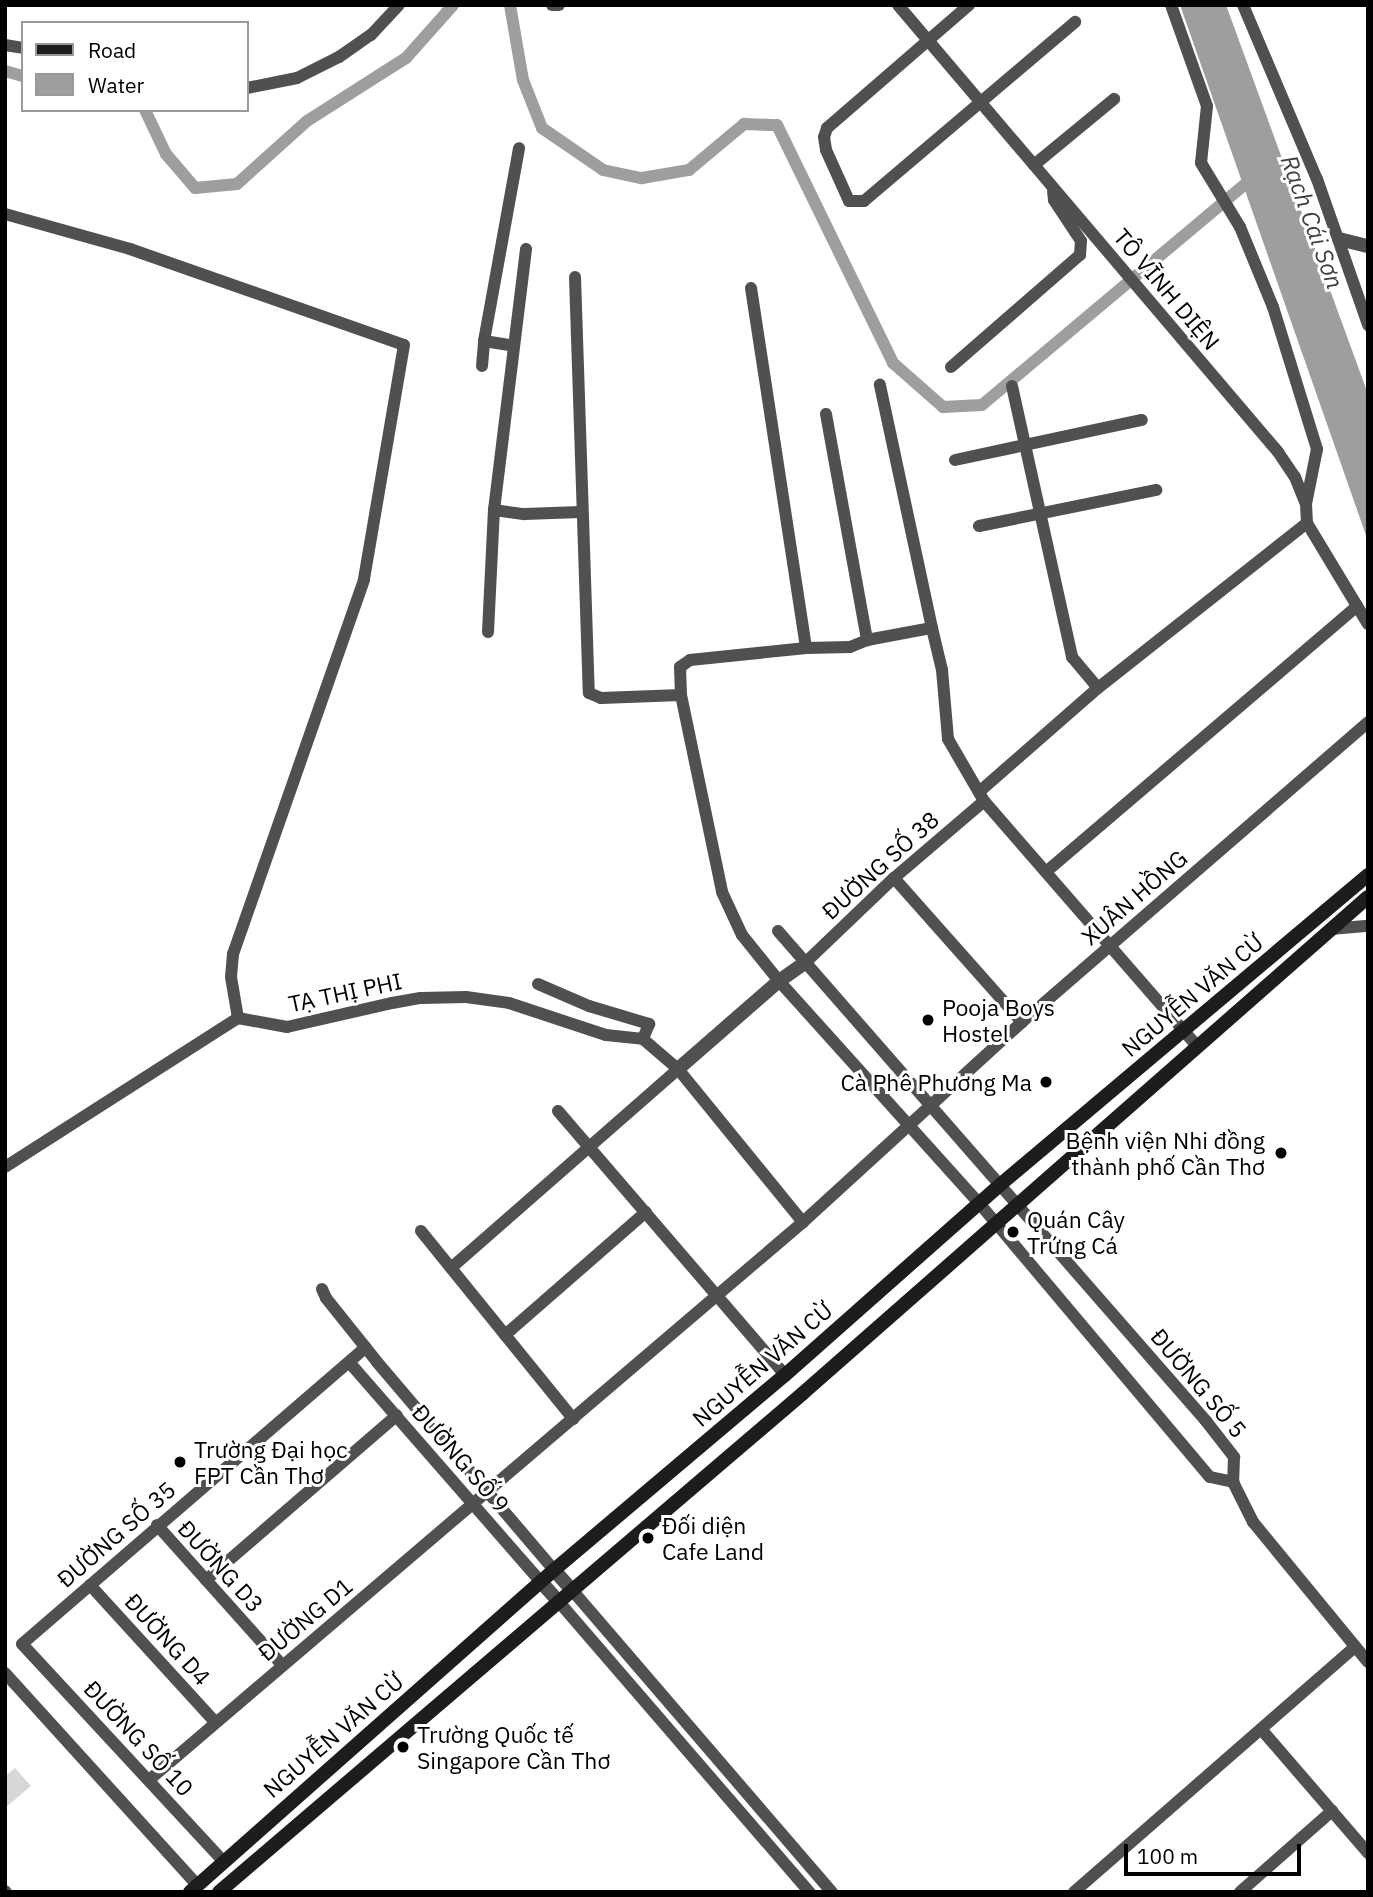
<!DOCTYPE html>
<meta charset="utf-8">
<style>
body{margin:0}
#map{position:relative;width:1373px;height:1897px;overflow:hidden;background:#fff;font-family:"IBM Plex Sans",sans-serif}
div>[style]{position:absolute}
.green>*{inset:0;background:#d7d7d7}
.water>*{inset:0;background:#9e9e9e}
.canal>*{height:12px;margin:-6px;padding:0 6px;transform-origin:6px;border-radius:6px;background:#9e9e9e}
.minor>*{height:12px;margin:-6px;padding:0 6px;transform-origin:6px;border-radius:6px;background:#505050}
.tertiary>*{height:14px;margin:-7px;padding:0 7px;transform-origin:7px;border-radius:7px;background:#505050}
.secondary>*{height:14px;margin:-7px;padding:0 7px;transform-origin:7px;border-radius:7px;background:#1d1d1d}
.dots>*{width:19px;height:19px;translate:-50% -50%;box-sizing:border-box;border:4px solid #fff;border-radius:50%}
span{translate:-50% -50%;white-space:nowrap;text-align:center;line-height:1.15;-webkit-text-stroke:6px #fff;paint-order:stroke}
.street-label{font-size:23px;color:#000}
.poi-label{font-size:23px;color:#000}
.left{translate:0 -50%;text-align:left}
.right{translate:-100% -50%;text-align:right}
.water-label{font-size:24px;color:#3f3f3f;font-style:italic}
.frame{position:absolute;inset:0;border:7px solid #000;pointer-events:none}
.legend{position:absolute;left:21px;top:21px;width:228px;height:91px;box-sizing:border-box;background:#fff;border:2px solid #999;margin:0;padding:9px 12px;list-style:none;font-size:21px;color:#000}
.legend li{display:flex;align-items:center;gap:14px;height:35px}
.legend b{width:35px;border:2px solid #999}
.scale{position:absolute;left:1124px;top:1844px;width:177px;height:32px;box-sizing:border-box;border:4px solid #000;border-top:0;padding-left:9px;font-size:21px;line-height:24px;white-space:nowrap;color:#000;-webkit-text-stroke:5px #fff;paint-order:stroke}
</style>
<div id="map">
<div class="green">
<div style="clip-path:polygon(15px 1768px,31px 1786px,5px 1808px,5px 1776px)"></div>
</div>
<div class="water">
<div style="clip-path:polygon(1180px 5px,1226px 5px,1368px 394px,1368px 541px)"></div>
</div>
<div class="canal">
<div style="left:510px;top:5px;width:76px;rotate:80.2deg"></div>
<div style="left:523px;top:80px;width:52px;rotate:68.4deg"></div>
<div style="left:542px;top:128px;width:74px;rotate:34.5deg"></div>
<div style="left:603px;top:170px;width:40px;rotate:12deg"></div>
<div style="left:642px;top:178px;width:48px;rotate:-9.7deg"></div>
<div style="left:689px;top:170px;width:72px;rotate:-39.9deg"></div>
<div style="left:744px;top:124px;width:33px;rotate:2deg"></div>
<div style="left:777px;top:125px;width:265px;rotate:64deg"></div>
<div style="left:893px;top:363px;width:67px;rotate:41.3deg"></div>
<div style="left:943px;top:407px;width:39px;rotate:-3deg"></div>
<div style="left:982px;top:405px;width:342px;rotate:-40deg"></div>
<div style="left:5px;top:71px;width:19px;rotate:16deg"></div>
<div style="left:145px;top:110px;width:49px;rotate:64.5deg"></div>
<div style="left:166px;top:154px;width:45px;rotate:49.5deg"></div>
<div style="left:195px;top:188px;width:42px;rotate:-5.4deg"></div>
<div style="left:237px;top:184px;width:94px;rotate:-42deg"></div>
<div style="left:307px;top:121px;width:117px;rotate:-32.5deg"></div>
<div style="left:406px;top:58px;width:71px;rotate:-48.4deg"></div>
</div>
<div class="minor">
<div style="left:552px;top:5px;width:7px"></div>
<div style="left:898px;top:5px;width:587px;rotate:49.63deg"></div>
<div style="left:1278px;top:452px;width:30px;rotate:56deg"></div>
<div style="left:1295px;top:477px;width:29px;rotate:68deg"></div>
<div style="left:1306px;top:504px;width:19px;rotate:87deg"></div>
<div style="left:1307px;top:523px;width:118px;rotate:58.9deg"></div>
<div style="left:969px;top:5px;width:188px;rotate:139.1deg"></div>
<div style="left:827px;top:128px;width:9px;rotate:108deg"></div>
<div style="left:824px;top:137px;width:13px;rotate:81deg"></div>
<div style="left:826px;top:150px;width:56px;rotate:65.7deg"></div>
<div style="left:849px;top:201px;width:15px"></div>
<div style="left:864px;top:201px;width:277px;rotate:-40.3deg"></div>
<div style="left:1171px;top:5px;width:107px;rotate:70.4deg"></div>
<div style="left:1207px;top:106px;width:57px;rotate:96deg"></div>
<div style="left:1201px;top:163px;width:75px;rotate:58.6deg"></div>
<div style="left:1240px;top:227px;width:87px;rotate:67.6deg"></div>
<div style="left:1273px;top:307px;width:149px;rotate:72.8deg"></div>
<div style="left:1317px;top:449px;width:56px;rotate:101.3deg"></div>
<div style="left:1243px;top:5px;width:189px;rotate:67deg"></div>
<div style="left:1317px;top:179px;width:155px;rotate:70.7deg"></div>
<div style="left:5px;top:45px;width:18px;rotate:9deg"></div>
<div style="left:247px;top:88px;width:51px;rotate:-11.3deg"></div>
<div style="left:297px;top:78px;width:47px;rotate:-26.6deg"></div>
<div style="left:339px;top:57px;width:39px;rotate:-35deg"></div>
<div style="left:371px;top:35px;width:41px;rotate:-47deg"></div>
<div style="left:1034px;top:165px;width:104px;rotate:-39.5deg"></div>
<div style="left:5px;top:214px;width:130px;rotate:15.6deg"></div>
<div style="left:130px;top:249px;width:290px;rotate:19.3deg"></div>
<div style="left:404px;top:345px;width:238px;rotate:99.7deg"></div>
<div style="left:364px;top:580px;width:396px;rotate:109.3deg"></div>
<div style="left:233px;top:954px;width:23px;rotate:95deg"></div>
<div style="left:231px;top:977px;width:42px;rotate:80.3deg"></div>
<div style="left:575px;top:277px;width:416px;rotate:88.1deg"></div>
<div style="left:589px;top:693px;width:13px;rotate:23deg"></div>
<div style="left:601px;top:698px;width:80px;rotate:-2.1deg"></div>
<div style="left:681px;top:695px;width:201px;rotate:78.2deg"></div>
<div style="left:722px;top:892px;width:47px;rotate:65.1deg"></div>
<div style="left:742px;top:935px;width:59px;rotate:51.2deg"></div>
<div style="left:779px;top:981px;width:299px;rotate:48deg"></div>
<div style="left:979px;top:1203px;width:358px;rotate:49.9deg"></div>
<div style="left:1210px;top:1477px;width:24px;rotate:12deg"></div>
<div style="left:751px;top:288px;width:364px;rotate:81.3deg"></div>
<div style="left:484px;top:341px;width:196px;rotate:-79.7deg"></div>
<div style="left:482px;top:366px;width:25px;rotate:-85deg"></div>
<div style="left:484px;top:341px;width:30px;rotate:9deg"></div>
<div style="left:951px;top:367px;width:171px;rotate:-41deg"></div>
<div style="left:1080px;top:255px;width:14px;rotate:-86deg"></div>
<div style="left:1081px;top:241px;width:49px;rotate:-123.4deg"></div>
<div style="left:1054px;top:200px;width:9px;rotate:-96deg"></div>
<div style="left:1012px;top:386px;width:278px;rotate:77.5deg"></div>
<div style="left:1072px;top:657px;width:40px;rotate:50deg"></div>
<div style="left:1098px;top:688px;width:266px;rotate:-38.3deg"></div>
<div style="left:826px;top:414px;width:230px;rotate:79.7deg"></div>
<div style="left:955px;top:460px;width:191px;rotate:-12.1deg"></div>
<div style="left:494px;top:510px;width:30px;rotate:8deg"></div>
<div style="left:524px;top:514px;width:57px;rotate:-2deg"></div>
<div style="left:979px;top:526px;width:181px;rotate:-11.5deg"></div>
<div style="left:932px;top:628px;width:43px;rotate:76.6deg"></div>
<div style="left:942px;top:670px;width:69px;rotate:85deg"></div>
<div style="left:948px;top:739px;width:72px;rotate:59.9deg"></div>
<div style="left:984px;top:801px;width:325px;rotate:49deg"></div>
<div style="left:488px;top:632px;width:122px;rotate:-87.2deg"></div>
<div style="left:494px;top:510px;width:263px;rotate:-83deg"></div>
<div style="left:681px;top:695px;width:28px;rotate:-92deg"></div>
<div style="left:680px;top:667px;width:12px;rotate:-35deg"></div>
<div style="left:690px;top:660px;width:117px;rotate:-5.9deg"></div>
<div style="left:806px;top:648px;width:44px;rotate:-1.3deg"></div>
<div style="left:850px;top:647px;width:18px;rotate:-22deg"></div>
<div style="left:867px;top:640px;width:66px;rotate:-10.5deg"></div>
<div style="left:932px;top:628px;width:249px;rotate:-102.1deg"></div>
<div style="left:979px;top:792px;width:158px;rotate:-41.2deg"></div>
<div style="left:1047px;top:871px;width:408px;rotate:-40.5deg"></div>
<div style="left:894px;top:878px;width:193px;rotate:48.4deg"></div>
<div style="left:1331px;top:929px;width:37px;rotate:-5deg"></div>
<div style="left:778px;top:931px;width:651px;rotate:48.86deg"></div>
<div style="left:1206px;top:1421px;width:46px;rotate:52.1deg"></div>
<div style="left:1234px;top:1457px;width:25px;rotate:92deg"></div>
<div style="left:806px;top:962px;width:122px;rotate:-43.7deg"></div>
<div style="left:894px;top:878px;width:118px;rotate:-40.5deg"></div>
<div style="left:538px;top:984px;width:56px;rotate:23.3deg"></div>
<div style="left:589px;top:1006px;width:63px;rotate:16.7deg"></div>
<div style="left:649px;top:1024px;width:16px;rotate:112deg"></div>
<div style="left:558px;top:1111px;width:348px;rotate:49.3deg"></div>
<div style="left:5px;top:1167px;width:277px;rotate:-32.6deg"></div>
<div style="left:238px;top:1018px;width:50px;rotate:10.4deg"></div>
<div style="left:287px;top:1027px;width:108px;rotate:-12.9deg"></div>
<div style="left:392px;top:1003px;width:29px;rotate:-10deg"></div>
<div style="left:421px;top:998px;width:45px;rotate:-1.3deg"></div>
<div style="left:466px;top:997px;width:43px;rotate:7.9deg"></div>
<div style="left:509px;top:1003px;width:102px;rotate:18.3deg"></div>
<div style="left:606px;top:1035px;width:37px;rotate:6deg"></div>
<div style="left:643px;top:1039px;width:46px;rotate:40.6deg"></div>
<div style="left:678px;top:1069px;width:198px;rotate:50.8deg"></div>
<div style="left:421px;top:1231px;width:242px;rotate:51deg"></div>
<div style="left:451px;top:1268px;width:302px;rotate:-41.2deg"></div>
<div style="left:322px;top:1289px;width:10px;rotate:66deg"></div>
<div style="left:326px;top:1298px;width:82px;rotate:51.4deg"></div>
<div style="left:377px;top:1362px;width:273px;rotate:49.6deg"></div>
<div style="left:505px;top:1335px;width:187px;rotate:-41.1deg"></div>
<div style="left:349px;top:1362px;width:292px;rotate:48.9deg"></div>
<div style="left:1233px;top:1482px;width:45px;rotate:63.4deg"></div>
<div style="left:1253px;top:1522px;width:181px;rotate:50.6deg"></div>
<div style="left:157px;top:1525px;width:188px;rotate:48.2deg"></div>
<div style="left:206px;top:1580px;width:252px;rotate:-40.8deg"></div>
<div style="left:90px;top:1585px;width:185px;rotate:47.6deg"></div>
<div style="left:572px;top:1590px;width:399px;rotate:49.3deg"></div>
<div style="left:559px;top:1602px;width:383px;rotate:49.2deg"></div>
<div style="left:5px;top:1673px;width:286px;rotate:47.8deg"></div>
<div style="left:1261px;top:1729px;width:164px;rotate:49.2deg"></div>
<div style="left:149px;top:1780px;width:860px;rotate:-40.47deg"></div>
<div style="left:803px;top:1222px;width:297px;rotate:-42.4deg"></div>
<div style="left:1022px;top:1022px;width:458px;rotate:-40.9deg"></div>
<div style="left:224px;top:1862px;width:297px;rotate:-132.8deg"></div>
<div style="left:22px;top:1644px;width:454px;rotate:-40.8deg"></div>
<div style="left:5px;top:1891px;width:1px;rotate:45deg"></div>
<div style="left:1074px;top:1892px;width:373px;rotate:-41.1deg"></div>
<div style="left:1240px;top:1892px;width:123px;rotate:-41.4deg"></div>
</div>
<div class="tertiary">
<div style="left:1339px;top:239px;width:30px;rotate:14deg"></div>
<div style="left:678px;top:1069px;width:134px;rotate:-41.1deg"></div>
<div style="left:779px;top:981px;width:33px;rotate:-35deg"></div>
<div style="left:554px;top:1570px;width:27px;rotate:48deg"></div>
<div style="left:541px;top:1582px;width:27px;rotate:48deg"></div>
</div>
<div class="secondary">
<div style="left:190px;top:1892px;width:486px;rotate:-41.5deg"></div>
<div style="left:554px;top:1570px;width:302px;rotate:-40.2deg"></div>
<div style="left:785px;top:1375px;width:288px;rotate:-41.5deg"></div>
<div style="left:1001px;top:1184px;width:480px;rotate:-40.1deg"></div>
<div style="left:219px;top:1892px;width:767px;rotate:-40.5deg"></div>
<div style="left:802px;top:1394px;width:753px;rotate:-41.29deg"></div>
</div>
<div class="dots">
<div style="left:928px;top:1020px;background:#000"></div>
<div style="left:1046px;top:1082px;background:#000"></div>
<div style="left:1281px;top:1153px;background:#000"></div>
<div style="left:1013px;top:1232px;background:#000"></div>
<div style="left:180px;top:1462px;background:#000"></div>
<div style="left:648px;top:1538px;background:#000"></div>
<div style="left:403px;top:1747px;background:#000"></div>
</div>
<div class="street-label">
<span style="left:1167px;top:289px;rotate:50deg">TÔ VĨNH DIỆN</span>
<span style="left:880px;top:865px;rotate:-42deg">ĐƯỜNG SỐ 38</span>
<span style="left:1134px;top:897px;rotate:-41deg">XUÂN HỒNG</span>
<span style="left:345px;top:992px;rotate:-12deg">TẠ THỊ PHI</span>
<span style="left:1192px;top:995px;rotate:-40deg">NGUYỄN VĂN CỪ</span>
<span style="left:762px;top:1364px;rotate:-41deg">NGUYỄN VĂN CỪ</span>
<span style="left:1199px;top:1383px;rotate:50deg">ĐƯỜNG SỐ 5</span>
<span style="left:461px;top:1458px;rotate:49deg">ĐƯỜNG SỐ 9</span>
<span style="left:116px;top:1534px;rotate:-41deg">ĐƯỜNG SỐ 35</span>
<span style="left:221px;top:1566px;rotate:48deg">ĐƯỜNG D3</span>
<span style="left:305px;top:1619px;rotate:-40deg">ĐƯỜNG D1</span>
<span style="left:168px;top:1639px;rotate:48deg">ĐƯỜNG D4</span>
<span style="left:333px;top:1735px;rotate:-41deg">NGUYỄN VĂN CỪ</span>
<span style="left:139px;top:1738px;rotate:47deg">ĐƯỜNG SỐ 10</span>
</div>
<div class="poi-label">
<span class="left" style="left:942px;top:1020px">Pooja Boys<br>Hostel</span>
<span class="right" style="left:1032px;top:1082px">Cà Phê Phương Ma</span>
<span class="right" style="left:1265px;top:1153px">Bệnh viện Nhi đồng<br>thành phố Cần Thơ</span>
<span class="left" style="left:1027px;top:1232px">Quán Cây<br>Trứng Cá</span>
<span class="left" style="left:194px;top:1462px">Trường Đại học<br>FPT Cần Thơ</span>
<span class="left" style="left:662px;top:1538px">Đối diện<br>Cafe Land</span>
<span class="left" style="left:417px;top:1747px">Trường Quốc tế<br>Singapore Cần Thơ</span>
</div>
<div class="water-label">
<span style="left:1312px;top:222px;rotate:70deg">Rạch Cái Sơn</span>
</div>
<div class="frame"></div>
<ul class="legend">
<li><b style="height:9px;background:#1d1d1d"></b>Road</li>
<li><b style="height:19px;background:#9e9e9e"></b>Water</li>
</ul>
<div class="scale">100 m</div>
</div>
